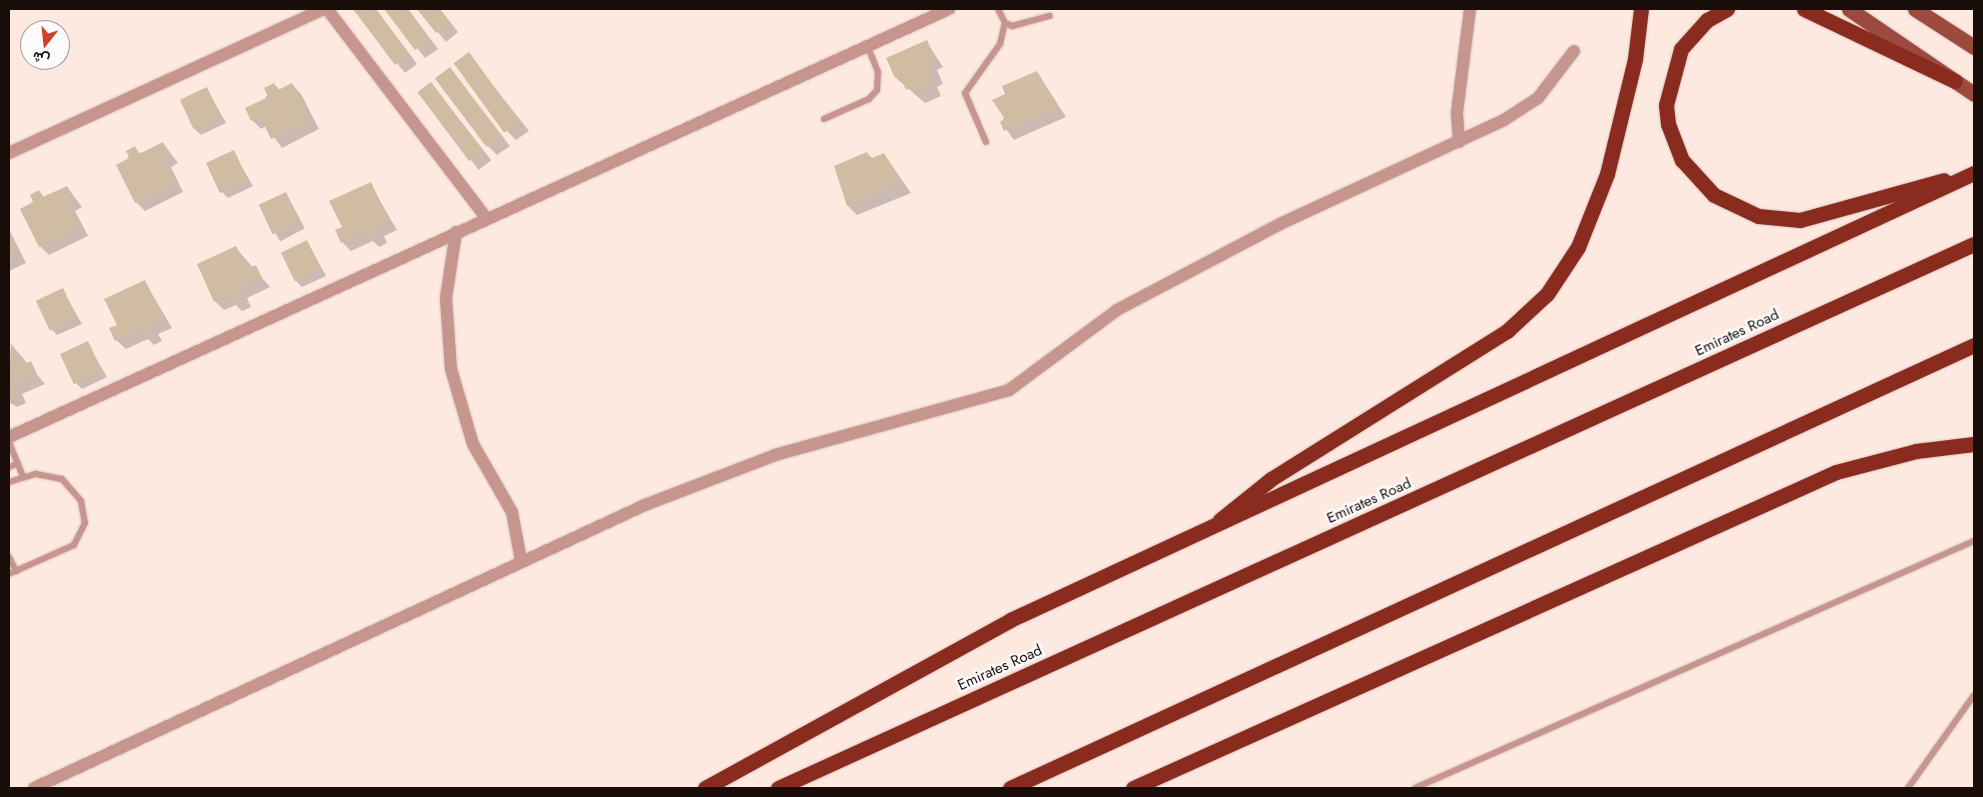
<!DOCTYPE html>
<meta charset="utf-8">
<style>
body{margin:0}
#map{position:relative;width:1983px;height:797px;overflow:hidden;background:#fee9e1;font-family:Jost,Vazirmatn,sans-serif}
div>[style]{position:absolute}
.shadow>*{inset:0;background:#0003;transform-origin:0 0}
.building>*{inset:0;background:#cfbca2;transform-origin:0 0}
.roads{filter:drop-shadow(0 0 1px #d9c6be) drop-shadow(0 0 1px #d9c6be)}
.lane>*{height:6px;margin:-3px;padding:0 3px;transform-origin:3px;border-radius:3px;background:#c6968e}
.street>*{height:12px;margin:-6px;padding:0 6px;transform-origin:6px;border-radius:6px;background:#c6968e}
.primary>*{height:15px;margin:-7.5px;padding:0 7.5px;transform-origin:7.5px;border-radius:7.5px;background:#9c4a3e}
.highway>*{height:15px;margin:-7.5px;padding:0 7.5px;transform-origin:7.5px;border-radius:7.5px;background:#8a2b20}
span{translate:-50% -50%;white-space:nowrap;text-align:center;line-height:1.15;-webkit-text-stroke:5px #fbfbfb;paint-order:stroke}
.street-label{font-size:15px;color:#180d09}
.frame{position:absolute;inset:0;border:10px solid #180d09;pointer-events:none}
.north{position:absolute;left:20px;top:20px;width:50px;height:50px;box-sizing:border-box;background:#fbfbfb;border:1px solid #a09c9a;border-radius:50%;rotate:196deg;font-size:14px;font-weight:700;line-height:20px;text-align:center;color:#180d09}
.north::after{content:'';display:block;margin:auto;width:18px;height:22px;background:#ce422d;clip-path:polygon(50% 0,100% 100%,50% 72%,0 100%)}
</style>
<div id="map">
<div class="shadow">
<div style="clip-path:polygon(354px 9px,376px 9px,417px 64px,405px 73px)"></div>
<div style="clip-path:polygon(386px 9px,408px 9px,438px 49px,425px 58px)"></div>
<div style="clip-path:polygon(419px 9px,440px 9px,458px 32px,446px 42px)"></div>
<div style="clip-path:polygon(926px 41px,943px 67px,937px 70px,943px 84px,937px 87px,941px 96px,925px 103px,896px 78px)"></div>
<div style="clip-path:polygon(468px 54px,529px 131px,516px 140px,507px 131px)"></div>
<div style="clip-path:polygon(450px 69px,510px 146px,497px 155px,488px 146px)"></div>
<div style="clip-path:polygon(1037px 72px,1066px 117px,1014px 140px,1001px 122px)"></div>
<div style="left:431px;top:83px;width:98px;height:16px;rotate:52deg"></div>
<div style="clip-path:polygon(274px 84px,280px 90px,292px 84px,301px 94px,319px 129px,282px 148px,266px 126px,261px 129px,252px 120px)"></div>
<div style="clip-path:polygon(207px 89px,226px 123px,201px 135px,195px 129px)"></div>
<div style="clip-path:polygon(163px 143px,178px 163px,171px 167px,183px 192px,145px 211px,136px 202px,131px 159px,135px 148px,141px 154px)"></div>
<div style="clip-path:polygon(233px 152px,253px 186px,228px 198px,222px 192px)"></div>
<div style="clip-path:polygon(867px 153px,873px 159px,884px 154px,911px 193px,857px 215px,848px 206px,835px 167px)"></div>
<div style="clip-path:polygon(370px 184px,397px 230px,384px 236px,387px 243px,379px 247px,373px 241px,351px 251px,342px 242px,343px 228px)"></div>
<div style="clip-path:polygon(67px 187px,82px 207px,75px 211px,88px 236px,49px 255px,40px 246px,35px 203px,39px 192px,45px 198px)"></div>
<div style="left:286px;top:193px;width:40px;height:28px;rotate:62deg"></div>
<div style="clip-path:polygon(9px 229px,26px 263px,9px 271px)"></div>
<div style="clip-path:polygon(307px 241px,326px 276px,302px 287px,296px 281px)"></div>
<div style="clip-path:polygon(236px 248px,270px 287px,247px 298px,251px 307px,242px 311px,236px 305px,224px 310px,215px 301px)"></div>
<div style="clip-path:polygon(145px 282px,172px 328px,158px 334px,162px 341px,154px 345px,148px 339px,126px 349px,116px 340px,118px 326px)"></div>
<div style="clip-path:polygon(62px 289px,82px 324px,57px 335px,51px 329px)"></div>
<div style="clip-path:polygon(87px 343px,107px 377px,82px 389px,76px 383px)"></div>
<div style="clip-path:polygon(11px 344px,45px 384px,22px 394px,26px 403px,17px 407px,9px 402px)"></div>
</div>
<div class="building">
<div style="clip-path:polygon(353px 9px,375px 9px,409px 54px,395px 65px)"></div>
<div style="clip-path:polygon(384px 9px,407px 9px,430px 39px,415px 50px)"></div>
<div style="clip-path:polygon(417px 9px,439px 9px,450px 23px,436px 33px)"></div>
<div style="clip-path:polygon(927px 40px,935px 58px,928px 61px,935px 75px,929px 78px,933px 86px,915px 94px,912px 87px,906px 90px,900px 76px,895px 78px,886px 58px)"></div>
<div style="left:469px;top:52px;width:86px;height:19px;rotate:54deg"></div>
<div style="left:450px;top:67px;width:86px;height:19px;rotate:53deg"></div>
<div style="clip-path:polygon(1037px 71px,1058px 108px,1004px 131px,1000px 122px,1005px 119px,992px 100px,1005px 94px,1002px 86px)"></div>
<div style="left:431px;top:82px;width:86px;height:17px;rotate:53deg"></div>
<div style="clip-path:polygon(274px 83px,278px 90px,292px 83px,310px 120px,271px 139px,260px 116px,251px 121px,245px 108px,268px 97px,264px 88px)"></div>
<div style="left:207px;top:87px;width:33px;height:30px;rotate:65deg"></div>
<div style="clip-path:polygon(163px 142px,170px 154px,163px 157px,175px 183px,135px 203px,116px 165px,129px 158px,126px 151px,135px 146px,139px 154px)"></div>
<div style="left:234px;top:150px;width:33px;height:31px;rotate:65deg"></div>
<div style="clip-path:polygon(867px 152px,870px 159px,884px 153px,902px 183px,847px 206px,834px 166px)"></div>
<div style="clip-path:polygon(371px 182px,389px 220px,375px 227px,379px 234px,369px 238px,366px 231px,341px 243px,335px 230px,342px 227px,329px 201px)"></div>
<div style="clip-path:polygon(67px 186px,74px 198px,67px 201px,79px 227px,39px 247px,20px 209px,33px 202px,30px 195px,39px 190px,43px 197px)"></div>
<div style="left:286px;top:192px;width:33px;height:30px;rotate:65deg"></div>
<div style="clip-path:polygon(9px 236px,17px 254px,9px 258px)"></div>
<div style="left:307px;top:240px;width:32px;height:29px;rotate:64deg"></div>
<div style="clip-path:polygon(236px 246px,247px 269px,256px 265px,262px 278px,239px 289px,243px 297px,232px 302px,229px 295px,214px 302px,197px 264px)"></div>
<div style="clip-path:polygon(145px 280px,164px 319px,150px 325px,153px 332px,143px 336px,140px 329px,115px 341px,109px 328px,117px 325px,104px 299px)"></div>
<div style="left:63px;top:288px;width:33px;height:30px;rotate:65deg"></div>
<div style="left:88px;top:341px;width:33px;height:31px;rotate:65deg"></div>
<div style="clip-path:polygon(11px 343px,22px 366px,31px 361px,37px 374px,13px 385px,17px 394px,9px 398px)"></div>
</div>
<div class="roads">
<div class="lane">
<div style="left:998px;top:9px;width:16px;rotate:63deg"></div>
<div style="left:1005px;top:23px;width:8px;rotate:23deg"></div>
<div style="left:1012px;top:26px;width:39px;rotate:-15deg"></div>
<div style="left:824px;top:119px;width:49px;rotate:-24deg"></div>
<div style="left:869px;top:99px;width:12px;rotate:-48deg"></div>
<div style="left:877px;top:90px;width:18px;rotate:-87deg"></div>
<div style="left:878px;top:72px;width:29px;rotate:-112deg"></div>
<div style="left:986px;top:142px;width:53px;rotate:-113.2deg"></div>
<div style="left:965px;top:93px;width:60px;rotate:-54.5deg"></div>
<div style="left:1000px;top:44px;width:22px;rotate:-77deg"></div>
<div style="left:9px;top:442px;width:38px;rotate:68deg"></div>
<div style="left:9px;top:467px;width:9px;rotate:-21deg"></div>
<div style="left:9px;top:482px;width:28px;rotate:-17deg"></div>
<div style="left:36px;top:474px;width:26px;rotate:11deg"></div>
<div style="left:62px;top:479px;width:29px;rotate:49deg"></div>
<div style="left:81px;top:501px;width:22px;rotate:80deg"></div>
<div style="left:85px;top:523px;width:25px;rotate:117deg"></div>
<div style="left:74px;top:545px;width:71px;rotate:156deg"></div>
<div style="left:9px;top:557px;width:16px;rotate:63deg"></div>
<div style="left:1415px;top:788px;width:611px;rotate:-23.84deg"></div>
<div style="left:1908px;top:788px;width:114px;rotate:-54.6deg"></div>
</div>
<div class="street">
<div style="left:327px;top:9px;width:263px;rotate:52.7deg"></div>
<div style="left:1459px;top:142px;width:30px;rotate:-94deg"></div>
<div style="left:1457px;top:112px;width:104px;rotate:-82.8deg"></div>
<div style="left:9px;top:153px;width:346px;rotate:-24.6deg"></div>
<div style="left:456px;top:232px;width:67px;rotate:98.6deg"></div>
<div style="left:446px;top:298px;width:71px;rotate:86deg"></div>
<div style="left:451px;top:369px;width:78px;rotate:73.7deg"></div>
<div style="left:473px;top:444px;width:78px;rotate:60.2deg"></div>
<div style="left:512px;top:512px;width:49px;rotate:79.4deg"></div>
<div style="left:9px;top:437px;width:1033px;rotate:-24.48deg"></div>
<div style="left:34px;top:788px;width:673px;rotate:-24.85deg"></div>
<div style="left:645px;top:505px;width:139px;rotate:-21deg"></div>
<div style="left:775px;top:455px;width:243px;rotate:-15.5deg"></div>
<div style="left:1009px;top:390px;width:134px;rotate:-36.5deg"></div>
<div style="left:1117px;top:310px;width:184px;rotate:-27.8deg"></div>
<div style="left:1280px;top:224px;width:247px;rotate:-24.9deg"></div>
<div style="left:1504px;top:120px;width:40px;rotate:-32.9deg"></div>
<div style="left:1538px;top:98px;width:59px;rotate:-52.5deg"></div>
</div>
<div class="primary">
<div style="left:1849px;top:9px;width:151px;rotate:34.2deg"></div>
<div style="left:1915px;top:9px;width:70px;rotate:32.8deg"></div>
</div>
<div class="highway">
<div style="left:1727px;top:9px;width:23px;rotate:151deg"></div>
<div style="left:1707px;top:20px;width:39px;rotate:132deg"></div>
<div style="left:1681px;top:49px;width:58px;rotate:105deg"></div>
<div style="left:1666px;top:105px;width:19px;rotate:84deg"></div>
<div style="left:1668px;top:124px;width:39px;rotate:69deg"></div>
<div style="left:1682px;top:160px;width:47px;rotate:47.6deg"></div>
<div style="left:1714px;top:195px;width:49px;rotate:25.5deg"></div>
<div style="left:1758px;top:216px;width:42px;rotate:5.4deg"></div>
<div style="left:1800px;top:220px;width:149px;rotate:-15.5deg"></div>
<div style="left:1804px;top:9px;width:167px;rotate:25.5deg"></div>
<div style="left:1220px;top:520px;width:65px;rotate:-38.8deg"></div>
<div style="left:1271px;top:479px;width:279px;rotate:-32.1deg"></div>
<div style="left:1507px;top:331px;width:54px;rotate:-42.8deg"></div>
<div style="left:1547px;top:294px;width:56px;rotate:-56.6deg"></div>
<div style="left:1578px;top:247px;width:79px;rotate:-68.3deg"></div>
<div style="left:1607px;top:174px;width:118px;rotate:-76.3deg"></div>
<div style="left:1635px;top:59px;width:50px;rotate:-83.2deg"></div>
<div style="left:705px;top:788px;width:348px;rotate:-28.8deg"></div>
<div style="left:1010px;top:620px;width:1063px;rotate:-24.88deg"></div>
<div style="left:778px;top:788px;width:1314px;rotate:-24.46deg"></div>
<div style="left:1010px;top:788px;width:1061px;rotate:-24.68deg"></div>
<div style="left:1133px;top:788px;width:771px;rotate:-24.2deg"></div>
<div style="left:1836px;top:472px;width:83px;rotate:-14.7deg"></div>
<div style="left:1916px;top:451px;width:58px;rotate:-6.9deg"></div>
</div>
</div>
<div class="street-label">
<span style="left:1737px;top:333px;rotate:-25deg">Emirates Road</span>
<span style="left:1369px;top:501px;rotate:-24deg">Emirates Road</span>
<span style="left:1000px;top:668px;rotate:-24deg">Emirates Road</span>
</div>
<div class="frame"></div>
<div class="north">ش</div>
</div>
